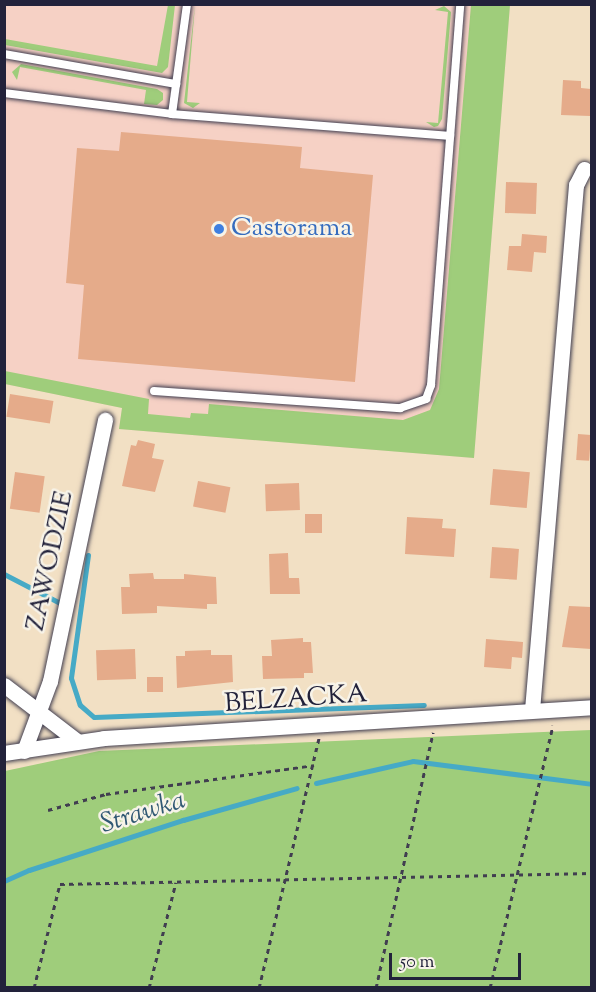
<!DOCTYPE html>
<style>
body{margin:0}
#map{position:relative;width:596px;height:992px;overflow:hidden;background:#f2e0c4;font-family:"Sorts Mill Goudy",serif}
div>[style]{position:absolute}
.built>*{inset:0;background:#f6d1c5}
.green>*{inset:0;background:#9fcd7b}
.stream>*{height:5px;margin:-2.5px;padding:0 2.5px;transform-origin:2.5px;border-radius:2.5px;background:#46aac6}
.building>*{inset:0;background:#e5ab8a;transform-origin:0 0}
.path>*{height:3px;margin-top:-1.5px;transform-origin:0;background:repeating-linear-gradient(90deg,#413e50 0 4.5px,transparent 0 9px)}
.roads{filter:drop-shadow(0 0 2px #413e50) drop-shadow(0 0 2px #413e50)}
.service>*{height:8px;margin:-4px;padding:0 4px;transform-origin:4px;border-radius:4px;background:#fff}
.minor>*{height:15px;margin:-7.5px;padding:0 7.5px;transform-origin:7.5px;border-radius:7.5px;background:#fff}
.dots>*{width:16px;height:16px;translate:-50% -50%;box-sizing:border-box;border:3px solid #f7f3e8;border-radius:50%}
span{translate:-50% -50%;white-space:nowrap;text-align:center;line-height:1.15;-webkit-text-stroke:5px #f7f3e8;paint-order:stroke}
.shop-label{font-size:26px;color:#366cbe}
.left{translate:0 -50%;text-align:left}
.street-label{font-size:26px;color:#22223b}
.water-label{font-size:27px;color:#305873;font-style:italic}
.frame{position:absolute;inset:0;border:6px solid #22223b;pointer-events:none}
.scale{position:absolute;left:389px;top:953px;width:132px;height:27px;box-sizing:border-box;border:3px solid #22223b;border-top:0;padding-left:8px;font-size:18px;line-height:21px;white-space:nowrap;color:#22223b;-webkit-text-stroke:4px #f7f3e8;paint-order:stroke}
</style>
<div id="map">
<div class="built">
<div style="clip-path:polygon(4px 5px,510px 5px,474px 458px,119px 429px,122px 408px,5px 384px)"></div>
</div>
<div class="green">
<div style="clip-path:polygon(168px 5px,175px 5px,168px 67px,162px 73px,5px 45px,5px 39px,157px 66px)"></div>
<div style="clip-path:polygon(195px 5px,187px 102px,200px 103px,193px 108px,184px 103px)"></div>
<div style="clip-path:polygon(471px 5px,510px 5px,474px 458px,119px 429px,122px 408px,5px 384px,5px 371px,149px 399px,148px 414px,190px 418px,191px 413px,208px 414px,209px 404px,403px 420px,430px 410px,439px 389px)"></div>
<div style="clip-path:polygon(444px 6px,451px 12px,442px 119px,438px 126px,434px 127px,426px 122px,438px 123px,448px 12px,435px 10px)"></div>
<div style="clip-path:polygon(21px 64px,157px 89px,163px 93px,163px 100px,157px 105px,144px 104px,146px 90px,20px 67px,17px 80px,12px 72px)"></div>
<div style="clip-path:polygon(591px 730px,591px 987px,5px 987px,5px 771px,99px 751px)"></div>
</div>
<div class="stream">
<div style="left:88px;top:555px;width:124px;rotate:97.9deg"></div>
<div style="left:71px;top:678px;width:28px;rotate:72deg"></div>
<div style="left:80px;top:705px;width:18px;rotate:41deg"></div>
<div style="left:94px;top:717px;width:330px;rotate:-2.1deg"></div>
<div style="left:4px;top:574px;width:63px;rotate:27.4deg"></div>
<div style="left:316px;top:783px;width:99px;rotate:-12.8deg"></div>
<div style="left:413px;top:761px;width:180px;rotate:7.3deg"></div>
<div style="left:4px;top:881px;width:27px;rotate:-24deg"></div>
<div style="left:29px;top:870px;width:162px;rotate:-18deg"></div>
<div style="left:183px;top:820px;width:118px;rotate:-15.7deg"></div>
</div>
<div class="building">
<div style="clip-path:polygon(563px 80px,581px 81px,581px 88px,591px 89px,590px 116px,561px 115px)"></div>
<div style="clip-path:polygon(121px 132px,302px 147px,300px 168px,373px 175px,355px 382px,78px 359px,84px 285px,66px 283px,77px 148px,119px 151px)"></div>
<div style="left:506px;top:182px;width:31px;height:31px;rotate:2deg"></div>
<div style="clip-path:polygon(522px 234px,547px 236px,546px 253px,534px 252px,532px 272px,507px 270px,509px 246px,521px 246px)"></div>
<div style="left:10px;top:394px;width:44px;height:23px;rotate:9deg"></div>
<div style="left:578px;top:434px;width:13px;height:26px;rotate:4deg"></div>
<div style="clip-path:polygon(138px 440px,155px 444px,152px 458px,164px 460px,155px 492px,122px 486px,131px 445px,136px 446px)"></div>
<div style="left:493px;top:469px;width:37px;height:36px;rotate:5deg"></div>
<div style="left:15px;top:472px;width:30px;height:37px;rotate:8deg"></div>
<div style="left:198px;top:481px;width:33px;height:26px;rotate:11deg"></div>
<div style="left:299px;top:483px;width:27px;height:34px;rotate:88deg"></div>
<div style="left:305px;top:514px;width:17px;height:19px"></div>
<div style="clip-path:polygon(407px 517px,443px 519px,442px 528px,456px 529px,454px 557px,405px 554px)"></div>
<div style="left:492px;top:547px;width:27px;height:31px;rotate:4deg"></div>
<div style="clip-path:polygon(288px 553px,289px 578px,299px 578px,300px 594px,270px 594px,269px 554px)"></div>
<div style="clip-path:polygon(153px 573px,154px 579px,184px 579px,184px 574px,216px 577px,217px 604px,207px 604px,207px 609px,157px 606px,157px 613px,122px 614px,121px 587px,130px 587px,129px 574px)"></div>
<div style="clip-path:polygon(569px 606px,591px 607px,591px 649px,562px 647px)"></div>
<div style="clip-path:polygon(303px 638px,303px 642px,311px 642px,313px 673px,304px 673px,304px 678px,263px 679px,262px 656px,272px 656px,271px 640px)"></div>
<div style="clip-path:polygon(486px 639px,523px 642px,522px 658px,512px 657px,511px 669px,484px 667px)"></div>
<div style="left:135px;top:649px;width:30px;height:39px;rotate:88deg"></div>
<div style="clip-path:polygon(211px 650px,211px 655px,232px 655px,233px 682px,177px 688px,176px 656px,185px 656px,185px 651px)"></div>
<div style="left:147px;top:677px;width:16px;height:15px"></div>
</div>
<div class="path">
<div style="left:48px;top:810px;width:60px;rotate:-15.4deg"></div>
<div style="left:106px;top:794px;width:210px;rotate:-7.9deg"></div>
<div style="left:34px;top:988px;width:107px;rotate:-76deg"></div>
<div style="left:60px;top:884px;width:532px;rotate:-1.18deg"></div>
<div style="left:149px;top:988px;width:109px;rotate:-75.7deg"></div>
<div style="left:259px;top:988px;width:257px;rotate:-76.5deg"></div>
<div style="left:376px;top:988px;width:262px;rotate:-77.4deg"></div>
<div style="left:490px;top:988px;width:270px;rotate:-76.5deg"></div>
</div>
<div class="roads">
<div class="service">
<div style="left:4px;top:54px;width:175px;rotate:9.9deg"></div>
<div style="left:4px;top:93px;width:169px;rotate:7.1deg"></div>
<div style="left:172px;top:114px;width:279px;rotate:4.5deg"></div>
<div style="left:172px;top:114px;width:111px;rotate:-82.2deg"></div>
<div style="left:154px;top:391px;width:247px;rotate:4deg"></div>
<div style="left:400px;top:408px;width:28px;rotate:-19deg"></div>
<div style="left:426px;top:399px;width:15px;rotate:-70deg"></div>
<div style="left:431px;top:385px;width:382px;rotate:-85.6deg"></div>
</div>
<div class="minor">
<div style="left:4px;top:685px;width:92px;rotate:37.5deg"></div>
<div style="left:532px;top:710px;width:527px;rotate:-85.21deg"></div>
<div style="left:576px;top:185px;width:18px;rotate:-63deg"></div>
<div style="left:24px;top:751px;width:75px;rotate:-69.6deg"></div>
<div style="left:50px;top:681px;width:267px;rotate:-78.1deg"></div>
<div style="left:4px;top:753px;width:101px;rotate:-8.5deg"></div>
<div style="left:104px;top:738px;width:489px;rotate:-3.6deg"></div>
</div>
</div>
<div class="dots">
<div style="left:219px;top:229px;background:#3f7fe0"></div>
</div>
<div class="shop-label">
<span class="left" style="left:231px;top:229px">Castorama</span>
</div>
<div class="street-label">
<span style="left:51px;top:561px;rotate:-78deg">ZAWODZIE</span>
<span style="left:296px;top:700px;rotate:-4deg">BELZACKA</span>
</div>
<div class="water-label">
<span style="left:143px;top:813px;rotate:-17deg">Strawka</span>
</div>
<div class="frame"></div>
<div class="scale">50 m</div>
</div>
